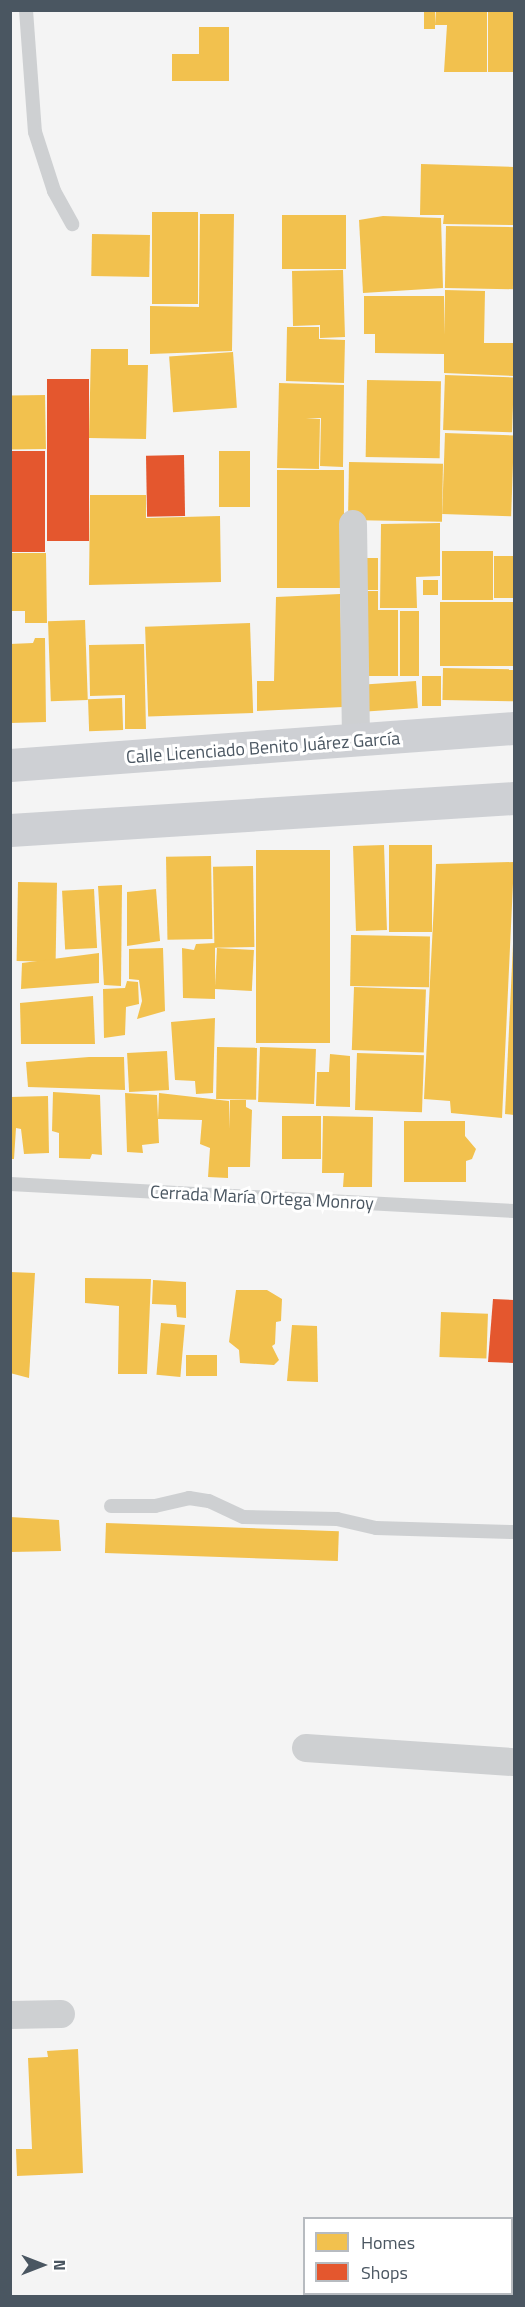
<!DOCTYPE html>
<meta charset="utf-8">
<style>
body{margin:0}
#map{position:relative;width:525px;height:2307px;overflow:hidden;background:#f4f4f4;font-family:"Titillium Web",sans-serif}
div>[style]{position:absolute}
.homes>*{inset:0;background:#f2c14e;transform-origin:0 0}
.shops>*{inset:0;background:#e4572e;transform-origin:0 0}
.lane>*{height:14px;margin:-7px;padding:0 7px;transform-origin:7px;border-radius:7px;background:#ced0d2}
.street>*{height:28px;margin:-14px;padding:0 14px;transform-origin:14px;border-radius:14px;background:#ced0d2}
.secondary>*{height:33px;margin:-16.5px;padding:0 16.5px;transform-origin:16.5px;border-radius:16.5px;background:#ced0d4}
span{translate:-50% -50%;white-space:nowrap;text-align:center;line-height:1.15;-webkit-text-stroke:6px #fff;paint-order:stroke}
.street-label{font-size:18px;color:#4a5661}
.frame{position:absolute;inset:0;border:12px solid #4a5661;pointer-events:none}
.legend{position:absolute;left:303px;top:2217px;width:210px;height:78px;box-sizing:border-box;background:#fff;border:2px solid #b7bbc0;margin:0;padding:8px 10px;list-style:none;font-size:18px;color:#4a5661}
.legend li{display:flex;align-items:center;gap:12px;height:30px}
.legend b{width:30px;border:2px solid #b7bbc0}
.north{position:absolute;left:12px;top:2235px;width:60px;height:60px;-webkit-text-stroke:4px #fff;paint-order:stroke;rotate:90deg;font-size:16px;font-weight:700;line-height:24px;text-align:center;color:#4a5661}
.north::after{content:'';display:block;margin:auto;width:21px;height:27px;background:#4a5661;clip-path:polygon(50% 0,100% 100%,50% 72%,0 100%)}
</style>
<div id="map">
<div class="homes">
<div style="left:424px;top:10px;width:11px;height:19px"></div>
<div style="clip-path:polygon(436px 10px,487px 10px,487px 72px,444px 72px,447px 25px,435px 25px)"></div>
<div style="left:488px;top:10px;width:26px;height:62px"></div>
<div style="clip-path:polygon(199px 27px,229px 27px,229px 81px,172px 81px,172px 54px,199px 54px)"></div>
<div style="clip-path:polygon(421px 164px,514px 167px,514px 225px,443px 224px,444px 215px,420px 215px)"></div>
<div style="left:152px;top:212px;width:46px;height:92px"></div>
<div style="clip-path:polygon(200px 214px,234px 214px,232px 351px,150px 354px,150px 306px,199px 307px)"></div>
<div style="left:282px;top:215px;width:64px;height:54px"></div>
<div style="clip-path:polygon(383px 216px,441px 218px,443px 288px,363px 293px,359px 220px)"></div>
<div style="left:446px;top:226px;width:68px;height:62px;rotate:1deg"></div>
<div style="left:92px;top:234px;width:58px;height:42px;rotate:1deg"></div>
<div style="clip-path:polygon(343px 270px,345px 337px,320px 338px,320px 325px,293px 326px,292px 271px)"></div>
<div style="clip-path:polygon(445px 290px,485px 291px,484px 343px,514px 343px,514px 376px,444px 373px,444px 354px,375px 353px,375px 334px,364px 334px,364px 296px,444px 296px,445px 335px)"></div>
<div style="clip-path:polygon(287px 327px,319px 327px,319px 339px,345px 340px,344px 383px,286px 381px)"></div>
<div style="clip-path:polygon(91px 349px,128px 349px,128px 365px,148px 365px,146px 439px,89px 438px)"></div>
<div style="left:233px;top:352px;width:56px;height:64px;rotate:86deg"></div>
<div style="left:445px;top:375px;width:69px;height:55px;rotate:2deg"></div>
<div style="left:367px;top:380px;width:74px;height:77px;rotate:1deg"></div>
<div style="clip-path:polygon(279px 383px,344px 385px,343px 467px,320px 466px,321px 418px,306px 418px,320px 419px,319px 469px,277px 468px)"></div>
<div style="left:45px;top:395px;width:54px;height:35px;rotate:89deg"></div>
<div style="left:445px;top:433px;width:69px;height:81px;rotate:2deg"></div>
<div style="left:250px;top:451px;width:56px;height:31px;rotate:90deg"></div>
<div style="left:349px;top:462px;width:94px;height:58px;rotate:1deg"></div>
<div style="left:277px;top:470px;width:67px;height:118px"></div>
<div style="clip-path:polygon(90px 495px,146px 495px,146px 518px,220px 516px,221px 582px,89px 585px)"></div>
<div style="clip-path:polygon(440px 523px,440px 576px,416px 577px,417px 608px,380px 608px,381px 524px)"></div>
<div style="left:442px;top:551px;width:51px;height:49px"></div>
<div style="clip-path:polygon(10px 553px,46px 553px,47px 623px,25px 623px,25px 611px,10px 611px)"></div>
<div style="left:514px;top:556px;width:42px;height:20px;rotate:90deg"></div>
<div style="left:358px;top:558px;width:20px;height:32px"></div>
<div style="left:423px;top:580px;width:15px;height:15px"></div>
<div style="clip-path:polygon(359px 591px,378px 591px,378px 610px,398px 610px,398px 676px,360px 676px)"></div>
<div style="clip-path:polygon(340px 594px,343px 707px,257px 711px,257px 681px,274px 681px,276px 597px)"></div>
<div style="left:514px;top:602px;width:64px;height:74px;rotate:90deg"></div>
<div style="left:400px;top:611px;width:19px;height:65px"></div>
<div style="left:85px;top:620px;width:80px;height:37px;rotate:88deg"></div>
<div style="left:250px;top:623px;width:90px;height:105px;rotate:88deg"></div>
<div style="clip-path:polygon(35px 638px,45px 638px,46px 722px,10px 723px,10px 644px,33px 643px)"></div>
<div style="clip-path:polygon(144px 644px,146px 729px,125px 729px,125px 695px,90px 696px,89px 645px)"></div>
<div style="left:443px;top:668px;width:71px;height:32px;rotate:1deg"></div>
<div style="left:422px;top:676px;width:19px;height:30px"></div>
<div style="left:416px;top:681px;width:27px;height:55px;rotate:86deg"></div>
<div style="left:122px;top:698px;width:32px;height:34px;rotate:88deg"></div>
<div style="left:384px;top:845px;width:85px;height:31px;rotate:88deg"></div>
<div style="left:389px;top:845px;width:43px;height:87px"></div>
<div style="left:330px;top:850px;width:193px;height:74px;rotate:90deg"></div>
<div style="left:211px;top:856px;width:83px;height:45px;rotate:89deg"></div>
<div style="clip-path:polygon(514px 862px,502px 1118px,451px 1113px,450px 1101px,424px 1099px,436px 864px)"></div>
<div style="left:253px;top:866px;width:81px;height:40px;rotate:89deg"></div>
<div style="left:18px;top:882px;width:39px;height:79px;rotate:1deg"></div>
<div style="clip-path:polygon(122px 885px,121px 986px,104px 985px,98px 886px)"></div>
<div style="left:94px;top:889px;width:59px;height:32px;rotate:87deg"></div>
<div style="clip-path:polygon(156px 889px,160px 941px,127px 946px,127px 892px)"></div>
<div style="left:351px;top:935px;width:79px;height:51px;rotate:1deg"></div>
<div style="clip-path:polygon(215px 943px,215px 999px,183px 998px,182px 948px,194px 950px,196px 944px)"></div>
<div style="clip-path:polygon(513px 944px,514px 945px,514px 1115px,505px 1114px)"></div>
<div style="clip-path:polygon(163px 948px,165px 1011px,137px 1019px,142px 1001px,139px 980px,129px 979px,129px 949px)"></div>
<div style="left:217px;top:948px;width:37px;height:41px;rotate:3deg"></div>
<div style="clip-path:polygon(99px 953px,99px 983px,21px 989px,22px 963px)"></div>
<div style="clip-path:polygon(127px 981px,138px 982px,139px 1004px,126px 1007px,125px 1035px,104px 1038px,103px 989px,125px 988px)"></div>
<div style="left:354px;top:987px;width:72px;height:63px;rotate:2deg"></div>
<div style="clip-path:polygon(93px 996px,95px 1044px,21px 1044px,20px 1003px)"></div>
<div style="clip-path:polygon(215px 1018px,213px 1093px,196px 1094px,195px 1081px,175px 1080px,171px 1022px)"></div>
<div style="left:217px;top:1047px;width:40px;height:52px;rotate:1deg"></div>
<div style="left:260px;top:1047px;width:56px;height:55px;rotate:2deg"></div>
<div style="left:167px;top:1051px;width:39px;height:40px;rotate:87deg"></div>
<div style="left:357px;top:1053px;width:67px;height:57px;rotate:2deg"></div>
<div style="clip-path:polygon(330px 1054px,350px 1056px,350px 1107px,316px 1106px,317px 1072px,329px 1072px)"></div>
<div style="clip-path:polygon(89px 1057px,124px 1057px,125px 1090px,28px 1087px,26px 1062px)"></div>
<div style="clip-path:polygon(53px 1092px,100px 1095px,102px 1155px,92px 1154px,90px 1159px,59px 1158px,59px 1133px,52px 1131px)"></div>
<div style="clip-path:polygon(125px 1093px,157px 1095px,159px 1143px,142px 1145px,143px 1153px,127px 1152px)"></div>
<div style="clip-path:polygon(159px 1093px,229px 1101px,229px 1129px,230px 1100px,246px 1100px,246px 1107px,252px 1110px,250px 1167px,228px 1167px,228px 1178px,208px 1177px,210px 1148px,200px 1144px,202px 1120px,158px 1119px)"></div>
<div style="clip-path:polygon(48px 1096px,49px 1153px,24px 1154px,21px 1129px,16px 1128px,14px 1159px,10px 1159px,10px 1097px)"></div>
<div style="left:282px;top:1116px;width:39px;height:43px"></div>
<div style="clip-path:polygon(323px 1116px,373px 1117px,372px 1187px,343px 1187px,344px 1173px,322px 1173px)"></div>
<div style="clip-path:polygon(404px 1121px,465px 1121px,465px 1136px,476px 1149px,472px 1159px,466px 1161px,466px 1182px,404px 1182px)"></div>
<div style="clip-path:polygon(10px 1272px,35px 1273px,29px 1378px,10px 1373px)"></div>
<div style="clip-path:polygon(85px 1278px,151px 1279px,147px 1374px,118px 1374px,119px 1306px,85px 1303px)"></div>
<div style="clip-path:polygon(153px 1280px,186px 1282px,186px 1318px,177px 1317px,176px 1305px,152px 1304px)"></div>
<div style="clip-path:polygon(236px 1290px,267px 1290px,282px 1299px,281px 1321px,276px 1322px,275px 1344px,272px 1346px,279px 1360px,274px 1365px,240px 1363px,239px 1350px,229px 1342px)"></div>
<div style="left:441px;top:1312px;width:47px;height:45px;rotate:2deg"></div>
<div style="left:161px;top:1323px;width:24px;height:52px;rotate:5deg"></div>
<div style="clip-path:polygon(292px 1325px,317px 1326px,318px 1382px,287px 1381px)"></div>
<div style="left:217px;top:1355px;width:21px;height:31px;rotate:90deg"></div>
<div style="clip-path:polygon(10px 1517px,59px 1520px,61px 1551px,10px 1552px)"></div>
<div style="left:106px;top:1523px;width:233px;height:30px;rotate:2deg"></div>
<div style="clip-path:polygon(78px 2049px,83px 2173px,17px 2176px,16px 2149px,32px 2149px,28px 2058px,48px 2057px,47px 2051px)"></div>
</div>
<div class="shops">
<div style="left:47px;top:379px;width:42px;height:162px"></div>
<div style="left:10px;top:451px;width:35px;height:101px"></div>
<div style="left:184px;top:455px;width:61px;height:38px;rotate:89deg"></div>
<div style="clip-path:polygon(493px 1299px,514px 1300px,514px 1363px,488px 1362px)"></div>
</div>
<div class="lane">
<div style="left:26px;top:10px;width:122px;rotate:85.8deg"></div>
<div style="left:35px;top:132px;width:62px;rotate:72.1deg"></div>
<div style="left:54px;top:191px;width:38px;rotate:61deg"></div>
<div style="left:10px;top:1184px;width:505px;rotate:3.07deg"></div>
<div style="left:111px;top:1506px;width:44px"></div>
<div style="left:155px;top:1506px;width:35px;rotate:-13deg"></div>
<div style="left:189px;top:1498px;width:20px;rotate:9deg"></div>
<div style="left:209px;top:1501px;width:38px;rotate:25deg"></div>
<div style="left:244px;top:1517px;width:93px;rotate:1.2deg"></div>
<div style="left:337px;top:1519px;width:40px;rotate:13deg"></div>
<div style="left:376px;top:1528px;width:138px;rotate:1.7deg"></div>
</div>
<div class="street">
<div style="left:353px;top:524px;width:218px;rotate:89.2deg"></div>
<div style="left:306px;top:1748px;width:208px;rotate:3.9deg"></div>
<div style="left:10px;top:2015px;width:51px;rotate:-1.1deg"></div>
</div>
<div class="secondary">
<div style="left:10px;top:765px;width:505px;rotate:-4.2deg"></div>
<div style="left:10px;top:830px;width:505px;rotate:-3.63deg"></div>
</div>
<div class="street-label">
<span style="left:263px;top:748px;rotate:-4deg">Calle Licenciado Benito Juárez García</span>
<span style="left:262px;top:1198px;rotate:3deg">Cerrada María Ortega Monroy</span>
</div>
<div class="frame"></div>
<ul class="legend">
<li><b style="height:16px;background:#f2c14e"></b>Homes</li>
<li><b style="height:16px;background:#e4572e"></b>Shops</li>
</ul>
<div class="north">N</div>
</div>
